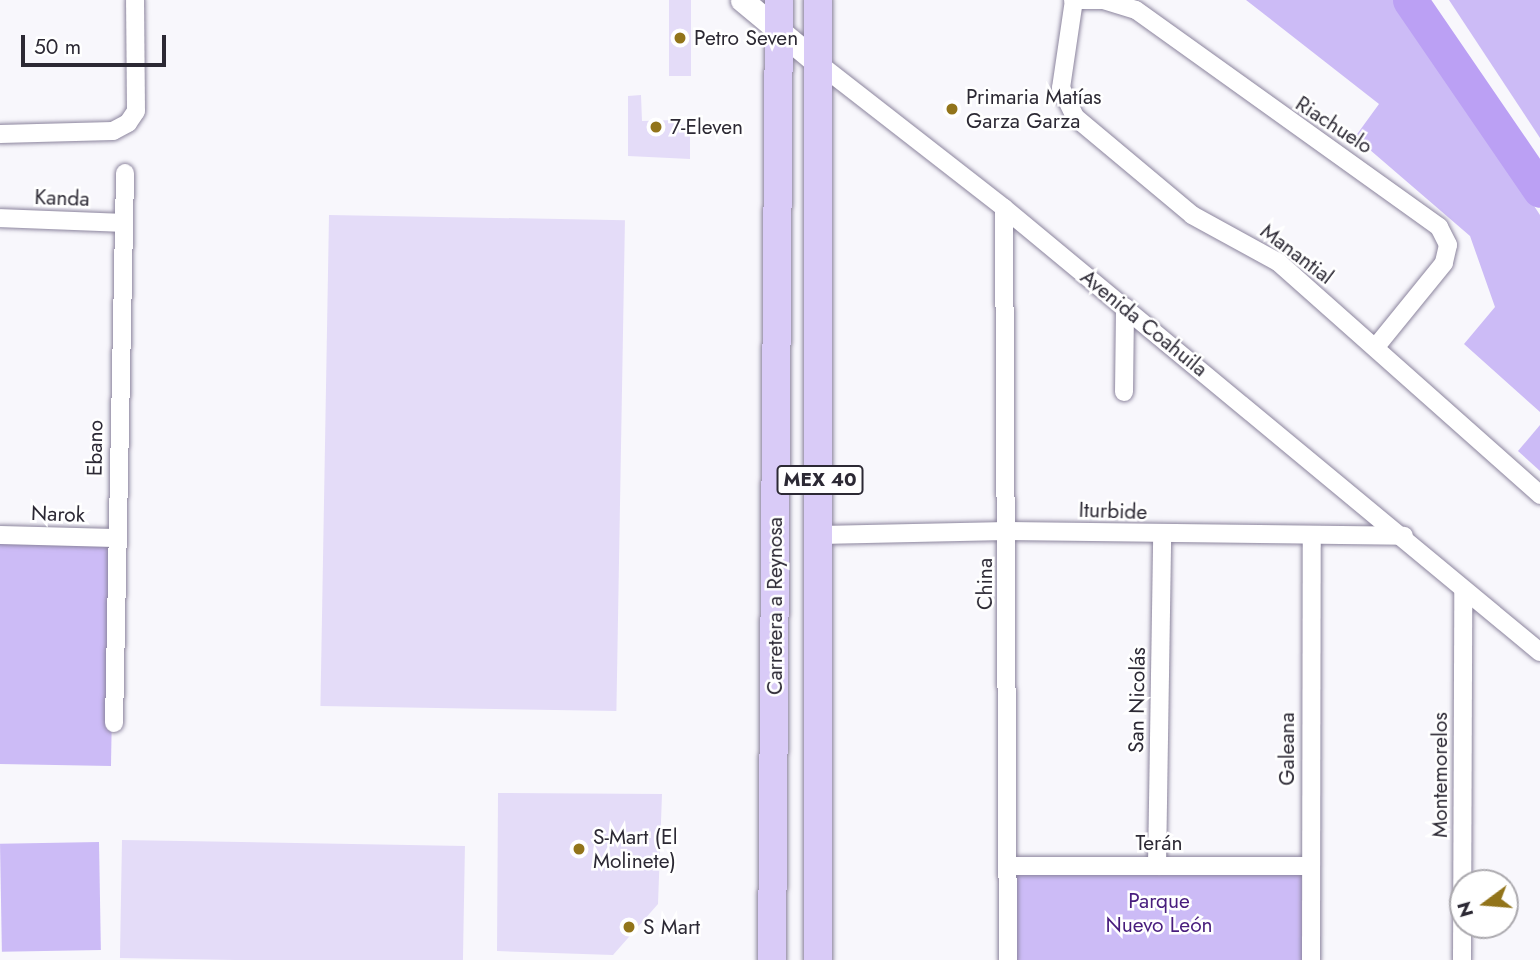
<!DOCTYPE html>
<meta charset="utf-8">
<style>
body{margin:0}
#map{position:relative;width:1540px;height:960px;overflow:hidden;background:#f8f7fc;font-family:Jost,sans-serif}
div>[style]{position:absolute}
.green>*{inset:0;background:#ccbbf6;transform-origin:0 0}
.river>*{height:35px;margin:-17.5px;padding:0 17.5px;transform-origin:17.5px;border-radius:17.5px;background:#bba0f4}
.building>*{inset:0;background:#e4dcf8;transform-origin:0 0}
.roads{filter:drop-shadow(0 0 2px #8b849d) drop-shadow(0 0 2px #8b849d)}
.minor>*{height:18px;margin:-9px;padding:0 9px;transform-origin:9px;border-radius:9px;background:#fff}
.tertiary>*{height:23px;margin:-11.5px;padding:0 11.5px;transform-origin:11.5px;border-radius:11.5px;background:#fff}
.primary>*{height:28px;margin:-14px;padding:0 14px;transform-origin:14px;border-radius:14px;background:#d9cbf7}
.dots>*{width:19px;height:19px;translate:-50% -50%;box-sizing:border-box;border:4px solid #fff;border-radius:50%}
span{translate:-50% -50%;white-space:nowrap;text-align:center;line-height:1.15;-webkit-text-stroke:5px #fff;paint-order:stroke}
.shield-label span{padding:2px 5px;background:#fff;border:2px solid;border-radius:5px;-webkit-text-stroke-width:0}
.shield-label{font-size:19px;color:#2c2934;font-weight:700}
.poi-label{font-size:21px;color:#2c2934}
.left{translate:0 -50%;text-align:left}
.street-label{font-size:21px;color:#2c2934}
.park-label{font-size:21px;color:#481d7d}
.north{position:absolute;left:1449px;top:869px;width:70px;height:70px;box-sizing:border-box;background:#fff;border:2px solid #aba9ae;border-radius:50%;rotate:254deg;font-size:19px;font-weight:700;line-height:28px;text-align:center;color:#2c2934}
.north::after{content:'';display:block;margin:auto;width:24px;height:32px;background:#92741a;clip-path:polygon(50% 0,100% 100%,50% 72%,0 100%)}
.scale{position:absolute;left:21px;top:35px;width:145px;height:32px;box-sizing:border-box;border:4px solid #2c2934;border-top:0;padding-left:9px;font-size:21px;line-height:24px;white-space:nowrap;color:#2c2934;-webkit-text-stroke:5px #fff;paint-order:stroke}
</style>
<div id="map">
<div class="green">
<div style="clip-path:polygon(1246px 0,1400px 0,1540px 215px,1540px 412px,1464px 344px,1495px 307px,1470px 236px,1355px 137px,1379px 104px)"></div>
<div style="clip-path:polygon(1449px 0,1540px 0,1540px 138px)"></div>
<div style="clip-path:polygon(1540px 425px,1540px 471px,1518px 451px)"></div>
<div style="left:0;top:535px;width:115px;height:229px;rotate:1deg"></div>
<div style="left:99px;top:842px;width:108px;height:99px;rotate:89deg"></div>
<div style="left:1009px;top:866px;width:300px;height:94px"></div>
</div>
<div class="river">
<div style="left:1410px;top:0;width:230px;rotate:55.6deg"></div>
</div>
<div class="building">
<div style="left:669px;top:0;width:22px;height:76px"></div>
<div style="clip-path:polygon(641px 95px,642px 121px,677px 120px,690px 133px,690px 159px,628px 156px,628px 96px)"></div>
<div style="left:329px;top:215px;width:296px;height:491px;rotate:1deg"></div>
<div style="clip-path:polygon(498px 793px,662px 794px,658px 904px,613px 955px,497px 951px)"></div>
<div style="left:122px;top:840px;width:343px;height:118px;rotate:1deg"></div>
</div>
<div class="roads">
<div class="minor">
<div style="left:1073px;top:0;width:30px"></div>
<div style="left:1103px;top:0;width:34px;rotate:17deg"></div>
<div style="left:1136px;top:10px;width:373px;rotate:35.6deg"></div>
<div style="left:1439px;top:227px;width:20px;rotate:63deg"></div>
<div style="left:1448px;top:245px;width:18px;rotate:103deg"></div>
<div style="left:1444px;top:263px;width:109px;rotate:129.1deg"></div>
<div style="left:1074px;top:0;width:89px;rotate:98.4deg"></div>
<div style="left:1061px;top:88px;width:32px;rotate:64deg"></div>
<div style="left:1075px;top:117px;width:153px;rotate:39.9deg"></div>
<div style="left:1192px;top:215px;width:98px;rotate:28.7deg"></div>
<div style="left:1278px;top:262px;width:351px;rotate:41.6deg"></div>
<div style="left:818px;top:63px;width:236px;rotate:37.9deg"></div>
<div style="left:1004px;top:208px;width:696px;rotate:39.64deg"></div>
<div style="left:0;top:134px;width:113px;rotate:-1.5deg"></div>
<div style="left:113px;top:131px;width:17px;rotate:-28deg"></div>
<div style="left:128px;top:123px;width:14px;rotate:-56deg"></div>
<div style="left:136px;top:111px;width:111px;rotate:-90.5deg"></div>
<div style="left:1004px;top:208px;width:752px;rotate:89.7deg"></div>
<div style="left:0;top:218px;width:123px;rotate:2.3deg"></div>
<div style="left:1124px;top:392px;width:85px;rotate:-89.3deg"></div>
<div style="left:0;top:535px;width:115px;rotate:1.5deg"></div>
<div style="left:820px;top:535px;width:187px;rotate:-1.2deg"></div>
<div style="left:1007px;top:531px;width:397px;rotate:0.7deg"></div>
<div style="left:114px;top:723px;width:550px;rotate:-88.85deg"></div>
<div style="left:1009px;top:866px;width:300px"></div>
<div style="left:1157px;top:866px;width:330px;rotate:-89.1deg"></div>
<div style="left:1311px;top:960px;width:423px;rotate:-89.9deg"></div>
<div style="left:1462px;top:960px;width:370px;rotate:-89.8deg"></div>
</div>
<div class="tertiary">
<div style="left:742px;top:0;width:99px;rotate:39.7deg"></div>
</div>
<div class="primary">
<div style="left:772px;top:960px;width:960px;rotate:-89.58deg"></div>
<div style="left:818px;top:960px;width:960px;rotate:-90deg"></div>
</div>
</div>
<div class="dots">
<div style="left:680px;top:38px;background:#92741a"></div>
<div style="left:952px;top:109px;background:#92741a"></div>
<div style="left:656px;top:127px;background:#92741a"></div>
<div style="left:579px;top:849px;background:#92741a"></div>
<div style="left:629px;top:927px;background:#92741a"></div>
</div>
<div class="shield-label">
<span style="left:820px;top:480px">MEX 40</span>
</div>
<div class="poi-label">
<span class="left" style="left:694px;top:38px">Petro Seven</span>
<span class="left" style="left:966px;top:109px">Primaria Matías<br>Garza Garza</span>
<span class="left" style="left:670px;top:127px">7-Eleven</span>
<span class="left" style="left:593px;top:849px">S-Mart (El<br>Molinete)</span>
<span class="left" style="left:643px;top:927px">S Mart</span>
</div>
<div class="street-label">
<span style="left:1334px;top:125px;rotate:33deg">Riachuelo</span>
<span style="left:62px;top:198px;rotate:2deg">Kanda</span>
<span style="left:1297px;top:254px;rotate:37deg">Manantial</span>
<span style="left:1144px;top:323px;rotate:39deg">Avenida Coahuila</span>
<span style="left:95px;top:448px;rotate:-89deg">Ebano</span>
<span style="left:1113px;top:511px;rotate:2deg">Iturbide</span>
<span style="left:58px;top:514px;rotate:2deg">Narok</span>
<span style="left:985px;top:584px;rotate:-90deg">China</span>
<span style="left:775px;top:606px;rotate:-90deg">Carretera a Reynosa</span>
<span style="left:1137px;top:700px;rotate:-89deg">San Nicolás</span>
<span style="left:1287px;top:749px;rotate:-90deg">Galeana</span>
<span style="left:1440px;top:775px;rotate:-90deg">Montemorelos</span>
<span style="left:1159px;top:843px">Terán</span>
</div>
<div class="park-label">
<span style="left:1159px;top:913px">Parque<br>Nuevo León</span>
</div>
<div class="north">N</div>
<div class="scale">50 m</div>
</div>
